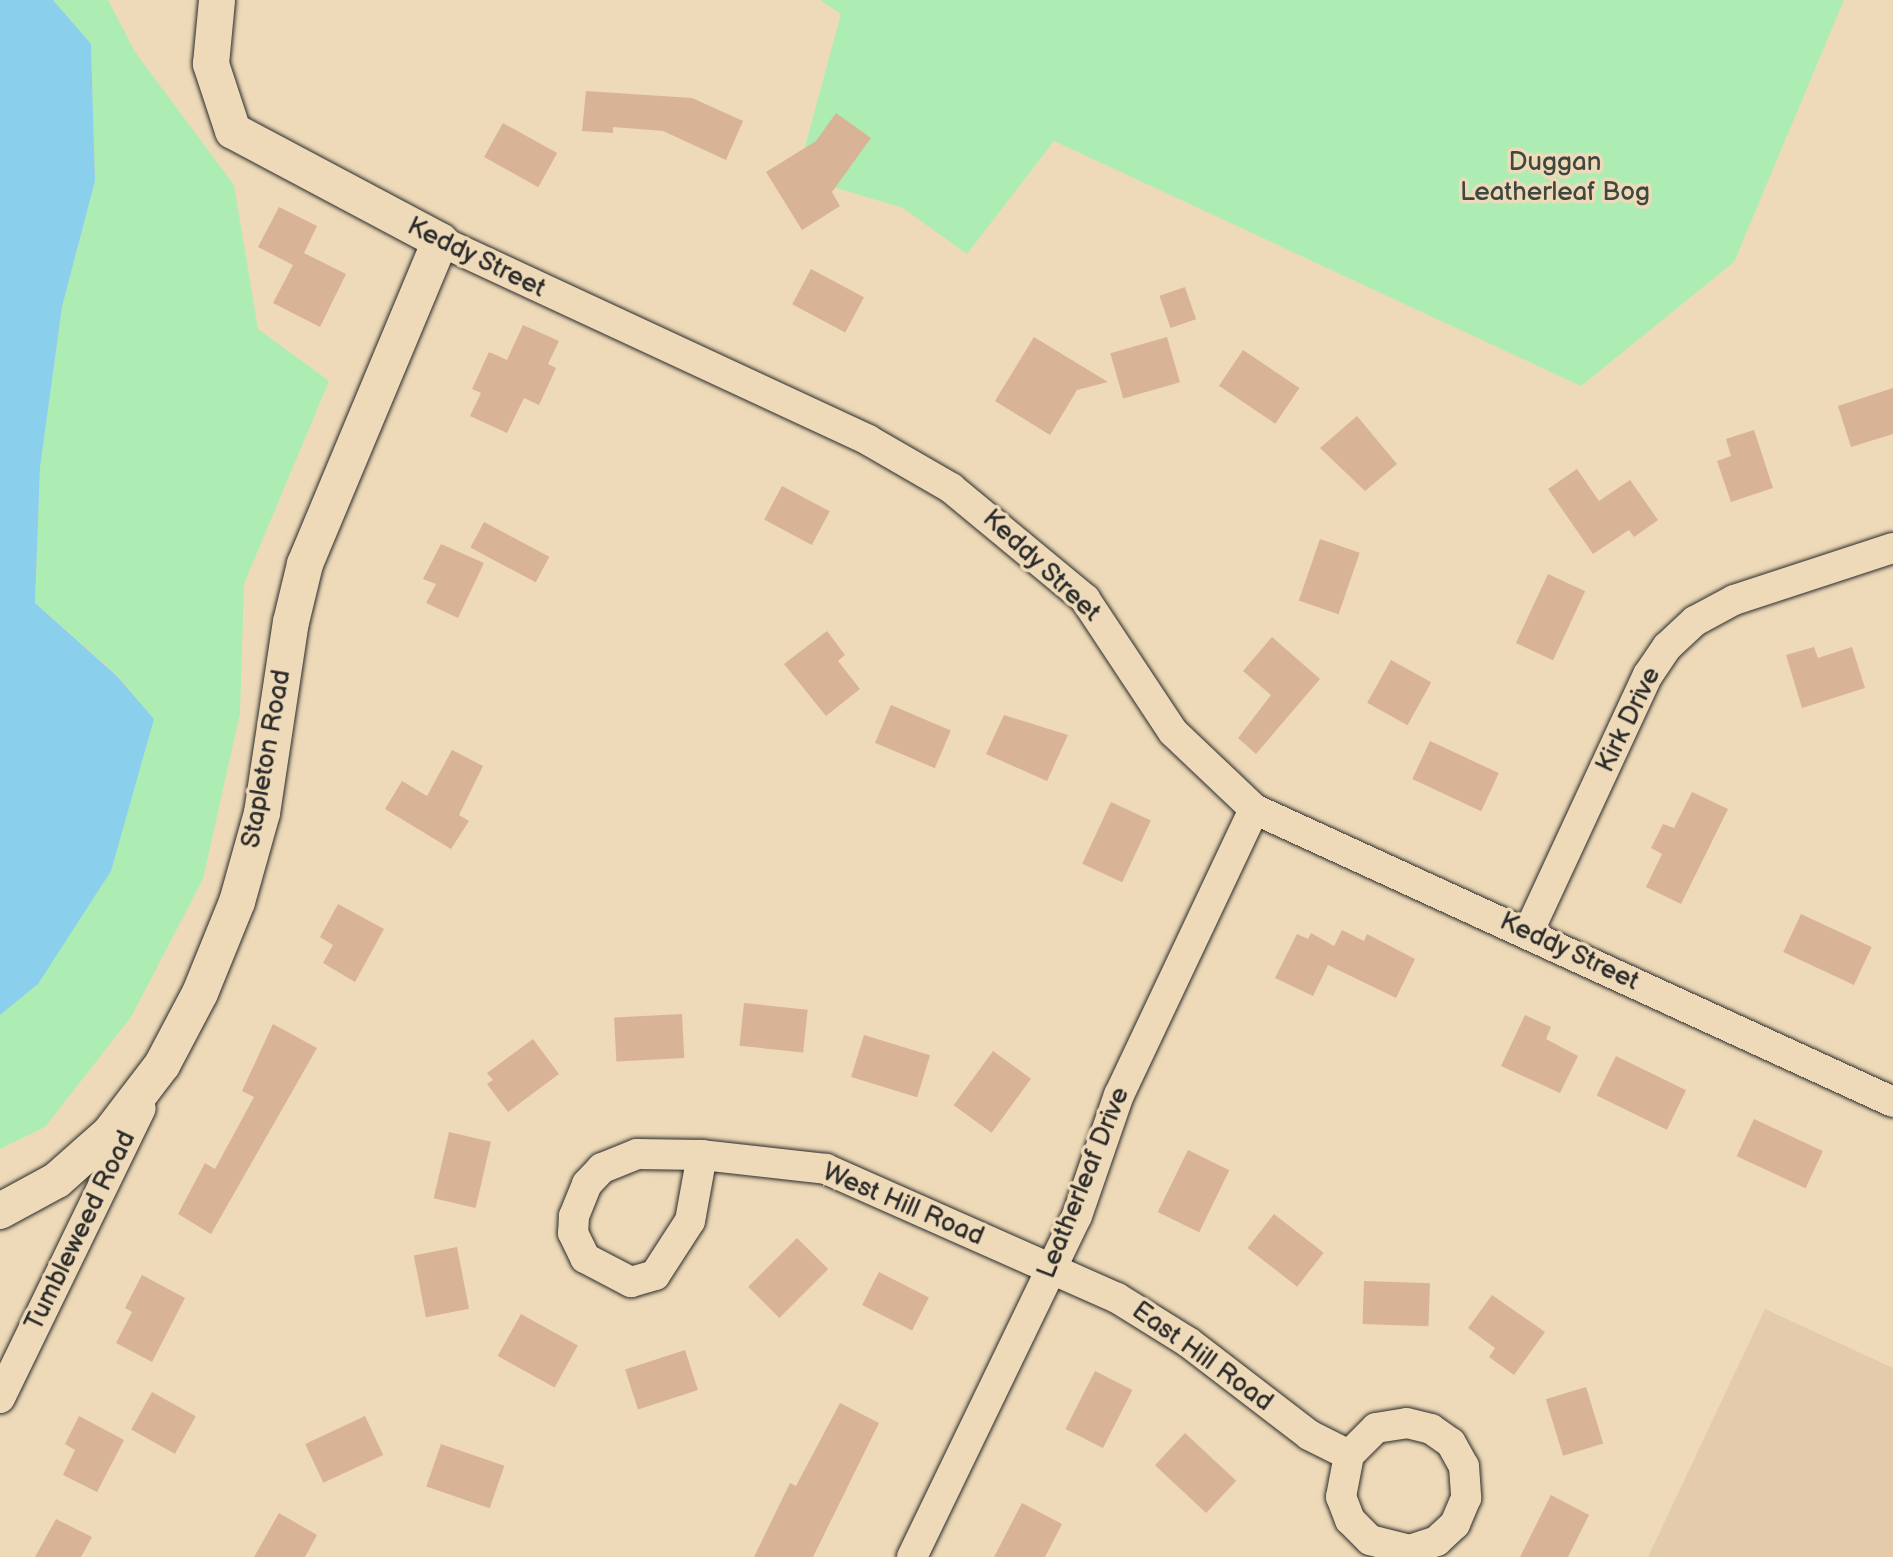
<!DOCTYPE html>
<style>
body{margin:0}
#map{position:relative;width:1893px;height:1557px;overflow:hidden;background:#eedab8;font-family:"Balsamiq Sans",sans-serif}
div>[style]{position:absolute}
.built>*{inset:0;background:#e4cbab}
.green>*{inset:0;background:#adedb4}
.water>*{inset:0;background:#8ad0ec}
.building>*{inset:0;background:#d9b395;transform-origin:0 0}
.roads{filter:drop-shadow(0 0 2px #2b2b2b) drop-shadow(0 0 2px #2b2b2b)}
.minor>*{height:30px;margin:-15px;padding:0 15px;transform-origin:15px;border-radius:15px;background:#eedab8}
.tertiary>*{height:36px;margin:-18px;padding:0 18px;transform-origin:18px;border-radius:18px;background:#eedab8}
span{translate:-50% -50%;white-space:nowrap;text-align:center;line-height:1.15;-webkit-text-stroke:7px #eedab8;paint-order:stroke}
.park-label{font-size:26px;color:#3e4840}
.street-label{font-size:26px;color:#2b2b2b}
</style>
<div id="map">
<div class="built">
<div style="clip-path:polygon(1765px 1309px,1893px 1368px,1893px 1557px,1648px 1557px)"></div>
</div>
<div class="green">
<div style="clip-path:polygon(53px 0,108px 0,135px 52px,234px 185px,258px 329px,329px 381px,244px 584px,240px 713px,203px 879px,131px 1017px,45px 1127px,0 1149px,0 1015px,38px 984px,154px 719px,117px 675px,35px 603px,40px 468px,62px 307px,95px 181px,91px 45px)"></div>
<div style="clip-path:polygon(820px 0,1844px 0,1734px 262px,1581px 386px,1054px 141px,967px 254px,903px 208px,797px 176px,841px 14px)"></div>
</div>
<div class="water">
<div style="clip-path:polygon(0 0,53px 0,91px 44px,95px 181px,62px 307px,40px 468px,35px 603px,117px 676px,154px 719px,111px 871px,38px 984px,0 1015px)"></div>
</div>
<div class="building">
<div style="clip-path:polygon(586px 91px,692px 98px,743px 121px,726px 160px,663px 131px,613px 127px,613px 133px,582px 131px)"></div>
<div style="clip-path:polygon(836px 113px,871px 138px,832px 192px,840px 206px,802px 230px,766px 172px,816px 141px)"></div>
<div style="left:503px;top:123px;width:62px;height:39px;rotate:29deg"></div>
<div style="clip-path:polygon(279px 207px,317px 226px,304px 253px,346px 274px,320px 327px,273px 303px,293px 265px,258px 247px)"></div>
<div style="left:811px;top:269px;width:60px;height:40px;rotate:28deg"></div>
<div style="left:1185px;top:287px;width:34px;height:27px;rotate:71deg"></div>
<div style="clip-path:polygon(523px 325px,559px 341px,548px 364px,556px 368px,539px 405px,524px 398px,507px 433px,470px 416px,481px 393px,472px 389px,489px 352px,507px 360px)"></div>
<div style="clip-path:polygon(1034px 337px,1108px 382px,1077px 390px,1050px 435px,995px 401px)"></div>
<div style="left:1167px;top:337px;width:47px;height:59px;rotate:74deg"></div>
<div style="left:1243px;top:350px;width:68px;height:43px;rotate:34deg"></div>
<div style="clip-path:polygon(1893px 388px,1893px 434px,1851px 447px,1838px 406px)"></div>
<div style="clip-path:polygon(1357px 416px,1397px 464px,1365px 491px,1320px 448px)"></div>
<div style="clip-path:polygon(1754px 430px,1773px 488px,1731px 502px,1717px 461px,1731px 456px,1726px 439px)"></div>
<div style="clip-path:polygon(1577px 469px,1599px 501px,1630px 480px,1658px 520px,1634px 537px,1629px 530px,1593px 554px,1548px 489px)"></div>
<div style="left:782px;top:486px;width:54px;height:38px;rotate:28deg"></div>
<div style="left:484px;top:522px;width:74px;height:29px;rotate:28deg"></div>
<div style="left:1320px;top:539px;width:42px;height:65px;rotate:19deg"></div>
<div style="clip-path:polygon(441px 544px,484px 563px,458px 618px,426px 603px,436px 584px,423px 579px)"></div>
<div style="left:1548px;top:574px;width:41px;height:76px;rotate:25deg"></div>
<div style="clip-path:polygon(827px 631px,845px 655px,838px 661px,860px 689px,826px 716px,784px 664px)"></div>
<div style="clip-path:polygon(1272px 637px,1320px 679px,1256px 754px,1238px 738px,1271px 695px,1243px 671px)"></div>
<div style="clip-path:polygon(1814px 647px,1818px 658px,1852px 647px,1865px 688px,1802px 708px,1786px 655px)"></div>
<div style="left:1391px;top:660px;width:46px;height:49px;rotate:29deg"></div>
<div style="left:891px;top:705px;width:65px;height:41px;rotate:23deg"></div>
<div style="clip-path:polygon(1004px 715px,1068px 735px,1047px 781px,986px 754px)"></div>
<div style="left:1430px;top:741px;width:76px;height:42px;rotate:25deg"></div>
<div style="clip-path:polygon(452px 750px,483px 766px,459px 815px,469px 821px,451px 849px,385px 809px,402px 781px,427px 796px)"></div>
<div style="clip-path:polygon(1692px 792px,1728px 809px,1681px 904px,1646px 887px,1662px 854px,1651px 848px,1663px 824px,1674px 828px)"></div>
<div style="left:1111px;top:802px;width:44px;height:68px;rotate:25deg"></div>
<div style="clip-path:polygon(338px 904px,384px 929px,355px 982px,323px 963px,333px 945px,320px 937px)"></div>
<div style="left:1801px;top:914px;width:78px;height:42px;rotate:25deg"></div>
<div style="clip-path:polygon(1342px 930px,1364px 941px,1367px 934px,1415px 959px,1396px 998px,1328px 965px,1313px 996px,1275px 978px,1297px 934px,1308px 939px,1311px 933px,1334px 946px)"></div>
<div style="left:744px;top:1003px;width:64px;height:43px;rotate:6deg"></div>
<div style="left:682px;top:1014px;width:44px;height:68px;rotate:87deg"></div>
<div style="clip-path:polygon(1525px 1015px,1551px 1027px,1546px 1039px,1578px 1056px,1560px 1093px,1501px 1066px)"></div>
<div style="clip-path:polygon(273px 1024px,317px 1048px,211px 1234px,178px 1214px,205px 1163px,215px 1169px,254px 1097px,242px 1091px)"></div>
<div style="left:864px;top:1035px;width:69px;height:44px;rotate:17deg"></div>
<div style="clip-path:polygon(533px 1039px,559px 1074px,508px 1112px,487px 1084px,493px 1080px,487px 1073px)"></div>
<div style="left:993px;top:1051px;width:47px;height:67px;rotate:36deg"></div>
<div style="left:1616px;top:1056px;width:78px;height:44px;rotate:26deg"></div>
<div style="left:1754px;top:1119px;width:76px;height:41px;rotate:25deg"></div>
<div style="left:449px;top:1132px;width:43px;height:68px;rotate:13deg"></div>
<div style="left:1188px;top:1150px;width:46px;height:69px;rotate:26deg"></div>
<div style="left:1274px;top:1214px;width:63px;height:43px;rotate:38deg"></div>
<div style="left:797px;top:1238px;width:44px;height:69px;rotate:45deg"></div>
<div style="left:457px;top:1247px;width:63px;height:44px;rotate:79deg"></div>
<div style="left:879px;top:1272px;width:56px;height:37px;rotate:27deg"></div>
<div style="clip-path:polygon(142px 1275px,185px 1298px,152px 1362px,116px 1343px,132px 1312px,125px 1308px)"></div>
<div style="left:1364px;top:1281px;width:66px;height:43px;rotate:2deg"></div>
<div style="clip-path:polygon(1492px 1295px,1545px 1332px,1514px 1375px,1489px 1357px,1495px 1348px,1468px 1328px)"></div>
<div style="left:521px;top:1314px;width:65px;height:48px;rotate:29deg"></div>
<div style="left:685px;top:1350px;width:42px;height:63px;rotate:72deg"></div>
<div style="left:1095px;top:1371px;width:42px;height:65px;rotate:27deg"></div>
<div style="left:1586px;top:1387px;width:59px;height:42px;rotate:73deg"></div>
<div style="left:152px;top:1392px;width:50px;height:43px;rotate:29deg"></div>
<div style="clip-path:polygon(840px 1403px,879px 1423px,813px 1557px,754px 1557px,790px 1483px,796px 1486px)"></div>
<div style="clip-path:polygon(79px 1416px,124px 1440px,97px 1492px,63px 1475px,75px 1450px,65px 1444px)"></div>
<div style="left:365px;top:1416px;width:43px;height:66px;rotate:65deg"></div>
<div style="left:1185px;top:1433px;width:70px;height:44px;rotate:43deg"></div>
<div style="left:441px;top:1444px;width:67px;height:45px;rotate:19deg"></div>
<div style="clip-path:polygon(1551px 1495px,1589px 1515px,1568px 1557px,1520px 1557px)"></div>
<div style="clip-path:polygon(1022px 1503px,1062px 1524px,1045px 1557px,994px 1557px)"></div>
<div style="clip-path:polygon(279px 1513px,317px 1535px,305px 1557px,254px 1557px)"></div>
<div style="clip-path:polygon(56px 1519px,92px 1537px,81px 1557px,35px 1557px)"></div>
</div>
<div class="roads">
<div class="minor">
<div style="left:440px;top:241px;width:472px;rotate:24.9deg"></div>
<div style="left:868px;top:440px;width:96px;rotate:30deg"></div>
<div style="left:951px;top:488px;width:174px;rotate:39.6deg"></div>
<div style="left:1085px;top:599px;width:159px;rotate:56.5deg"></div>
<div style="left:1173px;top:732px;width:112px;rotate:43.5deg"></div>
<div style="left:1254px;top:809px;width:703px;rotate:24.63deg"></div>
<div style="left:1528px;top:933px;width:285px;rotate:-65.1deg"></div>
<div style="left:1648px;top:675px;width:34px;rotate:-56deg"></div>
<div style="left:1667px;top:647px;width:38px;rotate:-43deg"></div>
<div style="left:1695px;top:621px;width:44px;rotate:-28.3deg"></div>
<div style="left:1734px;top:600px;width:167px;rotate:-18.1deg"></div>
<div style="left:702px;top:1155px;width:65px;rotate:-179.1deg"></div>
<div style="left:637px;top:1154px;width:38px;rotate:158deg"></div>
<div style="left:602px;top:1168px;width:22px;rotate:133deg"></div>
<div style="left:587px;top:1184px;width:35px;rotate:112deg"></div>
<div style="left:574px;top:1216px;width:17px;rotate:93deg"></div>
<div style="left:573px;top:1233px;width:28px;rotate:64deg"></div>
<div style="left:585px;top:1258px;width:52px;rotate:27.6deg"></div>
<div style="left:631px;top:1282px;width:25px;rotate:-16deg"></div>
<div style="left:655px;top:1275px;width:64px;rotate:-57.1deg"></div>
<div style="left:690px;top:1221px;width:67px;rotate:-79.7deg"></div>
<div style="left:702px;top:1155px;width:125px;rotate:6.4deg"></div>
<div style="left:826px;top:1169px;width:318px;rotate:23.9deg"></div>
<div style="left:1117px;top:1298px;width:84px;rotate:31.8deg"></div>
<div style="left:1188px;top:1342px;width:153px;rotate:37.5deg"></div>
<div style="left:1309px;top:1435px;width:45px;rotate:26.6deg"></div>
<div style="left:1349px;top:1455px;width:38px;rotate:-45deg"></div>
<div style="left:1376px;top:1428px;width:31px;rotate:-9deg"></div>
<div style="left:1407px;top:1423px;width:25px;rotate:14deg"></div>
<div style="left:1431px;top:1429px;width:24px;rotate:35deg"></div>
<div style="left:1451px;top:1443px;width:26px;rotate:61deg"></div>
<div style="left:1464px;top:1466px;width:32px;rotate:86deg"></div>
<div style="left:1466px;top:1498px;width:28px;rotate:113deg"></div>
<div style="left:1455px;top:1524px;width:25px;rotate:137deg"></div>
<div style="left:1437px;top:1541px;width:28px;rotate:162deg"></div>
<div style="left:1410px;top:1550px;width:41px;rotate:-166deg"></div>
<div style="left:1370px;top:1540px;width:28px;rotate:-135deg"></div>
<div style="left:1350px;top:1520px;width:25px;rotate:-111deg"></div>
<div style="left:1341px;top:1497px;width:43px;rotate:-79.2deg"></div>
<div style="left:0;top:1398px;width:322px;rotate:-64.1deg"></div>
<div style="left:912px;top:1557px;width:379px;rotate:-64.2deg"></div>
<div style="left:1077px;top:1216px;width:128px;rotate:-70.9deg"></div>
<div style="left:1119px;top:1095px;width:316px;rotate:-64.7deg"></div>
</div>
<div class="tertiary">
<div style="left:0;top:1211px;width:65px;rotate:-28.5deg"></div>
<div style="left:57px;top:1180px;width:71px;rotate:-41.6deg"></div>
<div style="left:110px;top:1133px;width:86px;rotate:-52.6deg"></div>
<div style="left:162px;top:1065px;width:81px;rotate:-62.2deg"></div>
<div style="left:200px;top:993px;width:98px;rotate:-67.9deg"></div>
<div style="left:237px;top:902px;width:92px;rotate:-74.3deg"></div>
<div style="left:262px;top:813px;width:193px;rotate:-81.4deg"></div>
<div style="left:291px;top:622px;width:60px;rotate:-76.4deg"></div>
<div style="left:305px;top:564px;width:350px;rotate:-67.3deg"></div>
<div style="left:440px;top:241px;width:234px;rotate:-152deg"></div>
<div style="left:233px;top:131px;width:71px;rotate:-108.2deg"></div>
<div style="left:211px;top:64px;width:64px;rotate:-84.6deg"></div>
</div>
</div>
<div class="park-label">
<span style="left:1555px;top:178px">Duggan<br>Leatherleaf Bog</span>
</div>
<div class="street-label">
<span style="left:476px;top:258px;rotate:26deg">Keddy Street</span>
<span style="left:1041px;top:566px;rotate:43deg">Keddy Street</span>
<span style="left:1629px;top:720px;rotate:-64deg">Kirk Drive</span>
<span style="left:267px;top:759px;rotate:-80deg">Stapleton Road</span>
<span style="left:1569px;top:952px;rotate:25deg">Keddy Street</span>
<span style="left:1084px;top:1183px;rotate:-68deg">Leatherleaf Drive</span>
<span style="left:903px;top:1205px;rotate:23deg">West Hill Road</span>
<span style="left:81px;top:1231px;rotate:-64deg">Tumbleweed Road</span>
<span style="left:1202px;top:1357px;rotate:36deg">East Hill Road</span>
</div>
</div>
